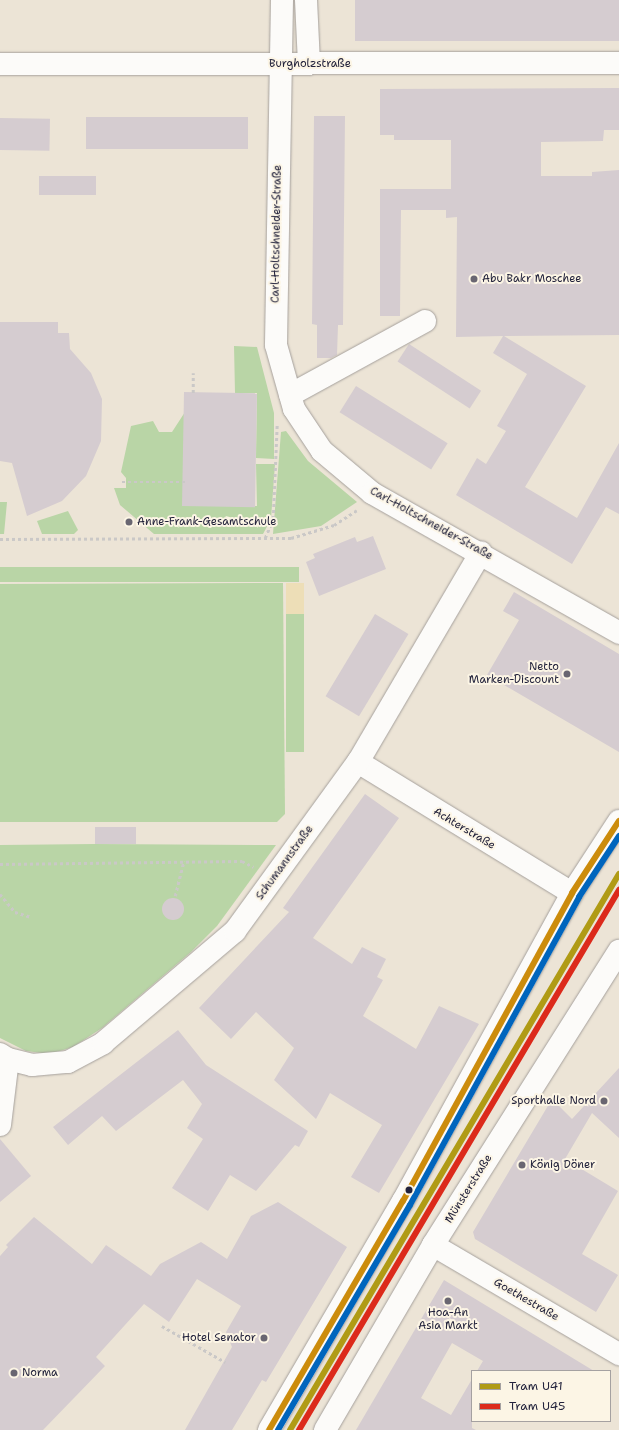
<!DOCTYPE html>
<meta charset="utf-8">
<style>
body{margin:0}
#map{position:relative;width:619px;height:1430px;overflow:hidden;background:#ece4d6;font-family:"Shantell Sans",sans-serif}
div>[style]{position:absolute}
.green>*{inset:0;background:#b9d5a6;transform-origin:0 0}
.sand>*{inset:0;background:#eddeb7;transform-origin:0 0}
.building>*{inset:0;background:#d5ccd0;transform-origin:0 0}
.round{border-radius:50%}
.path>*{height:2.5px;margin-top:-1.25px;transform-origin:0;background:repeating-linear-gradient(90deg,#cac8c7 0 3px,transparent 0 6px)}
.roads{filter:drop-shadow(0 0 1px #a5a09c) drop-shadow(0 0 1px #a5a09c)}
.minor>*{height:22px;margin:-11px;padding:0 11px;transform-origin:11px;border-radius:11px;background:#fcfbf9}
.major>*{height:22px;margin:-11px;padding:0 11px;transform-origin:11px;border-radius:11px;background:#fcfbf9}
.bus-1>*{height:6px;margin:-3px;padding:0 3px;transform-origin:3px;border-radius:3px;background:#cc8c0c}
.bus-2>*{height:6px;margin:-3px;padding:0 3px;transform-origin:3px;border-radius:3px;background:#0065bd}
.tram-1>*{height:6px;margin:-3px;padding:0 3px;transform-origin:3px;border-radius:3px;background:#b09b15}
.tram-2>*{height:6px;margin:-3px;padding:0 3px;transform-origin:3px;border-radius:3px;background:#dc2a1b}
.dots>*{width:11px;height:11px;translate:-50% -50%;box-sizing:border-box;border:2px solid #fcf5e5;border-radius:50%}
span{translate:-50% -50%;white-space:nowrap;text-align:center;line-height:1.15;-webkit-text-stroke:4px #fcf5e5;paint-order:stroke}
.street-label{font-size:11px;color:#22223b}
.poi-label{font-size:11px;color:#22223b}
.left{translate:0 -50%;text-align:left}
.right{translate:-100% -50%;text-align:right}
.legend{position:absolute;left:471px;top:1370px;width:140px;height:52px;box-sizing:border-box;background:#fcf5e5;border:1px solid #a5a1a1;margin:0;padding:5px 7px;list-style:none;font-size:12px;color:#22223b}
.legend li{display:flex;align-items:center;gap:8px;height:20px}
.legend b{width:20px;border:1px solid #a5a1a1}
</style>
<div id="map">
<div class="green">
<div style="clip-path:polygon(234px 346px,257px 347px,274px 413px,274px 459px,256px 458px,257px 393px,235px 393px)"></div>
<div style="clip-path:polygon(185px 412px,185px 506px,257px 506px,256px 464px,275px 464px,271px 519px,263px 534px,154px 534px,120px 505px,114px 488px,126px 488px,126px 478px,121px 472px,131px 426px,153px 421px,159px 432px,172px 432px)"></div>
<div style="clip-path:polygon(286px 431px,308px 461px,357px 502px,321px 526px,273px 534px,281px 432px)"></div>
<div style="clip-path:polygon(0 502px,7px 502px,4px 534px,0 534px)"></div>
<div style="clip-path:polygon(68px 511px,78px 530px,74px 534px,42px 534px,37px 521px)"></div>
<div style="left:299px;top:567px;width:15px;height:299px;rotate:90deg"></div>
<div style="clip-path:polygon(283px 583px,285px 814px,277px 822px,0 822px,0 584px)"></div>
<div style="left:286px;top:614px;width:18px;height:138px"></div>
<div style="clip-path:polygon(0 845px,95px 844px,276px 845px,217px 926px,191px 952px,102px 1028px,73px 1047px,50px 1054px,26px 1051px,0 1038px)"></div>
</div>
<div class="sand">
<div style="left:304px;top:583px;width:31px;height:18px;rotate:90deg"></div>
</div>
<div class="building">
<div style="left:355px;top:0;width:264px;height:41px"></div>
<div style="clip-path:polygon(619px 88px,619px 130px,604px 130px,603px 141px,541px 142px,541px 176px,592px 176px,592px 172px,619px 170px,619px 335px,504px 336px,586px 386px,525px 487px,577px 518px,619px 443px,619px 514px,606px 507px,572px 564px,456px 495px,477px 458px,486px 464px,506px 431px,497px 426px,527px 374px,493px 353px,503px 336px,456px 337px,457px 217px,446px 218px,446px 210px,401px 210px,400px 316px,380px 316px,380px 189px,451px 189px,451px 140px,394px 140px,394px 135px,380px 135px,380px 89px)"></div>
<div style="clip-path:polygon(314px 116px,345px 116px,343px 325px,338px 325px,337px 355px,331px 358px,317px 358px,317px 325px,312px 324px)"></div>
<div style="left:86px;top:117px;width:162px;height:32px"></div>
<div style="left:0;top:118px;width:50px;height:32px;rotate:1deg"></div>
<div style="left:39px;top:176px;width:57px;height:19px"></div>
<div style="clip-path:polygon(0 322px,58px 322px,58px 333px,69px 333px,70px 349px,91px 373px,102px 399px,101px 441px,86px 476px,62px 501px,27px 516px,12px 463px,0 461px)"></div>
<div style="left:409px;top:344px;width:86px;height:21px;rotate:33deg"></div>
<div style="left:356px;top:386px;width:108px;height:31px;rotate:32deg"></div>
<div style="left:184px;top:392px;width:73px;height:114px;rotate:1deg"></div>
<div style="clip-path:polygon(373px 536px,386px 569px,319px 596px,306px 562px,315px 558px,313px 554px,355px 537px,357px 542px)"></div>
<div style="clip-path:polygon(514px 592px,619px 654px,619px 752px,487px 675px,519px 620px,503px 611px)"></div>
<div style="left:375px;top:614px;width:39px;height:96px;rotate:31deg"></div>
<div style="clip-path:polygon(365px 794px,399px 818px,313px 938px,352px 964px,362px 947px,386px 959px,377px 977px,383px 980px,363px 1016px,416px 1049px,439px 1006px,479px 1024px,379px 1193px,351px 1177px,382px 1125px,330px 1093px,316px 1119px,274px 1080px,294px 1048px,256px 1012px,231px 1039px,199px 1008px,289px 912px,283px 908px)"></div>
<div style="left:95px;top:827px;width:41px;height:17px"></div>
<div class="round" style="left:162px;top:898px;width:22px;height:22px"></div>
<div style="clip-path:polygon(178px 1030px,206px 1065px,308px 1131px,299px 1147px,295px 1145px,256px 1191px,230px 1175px,208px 1211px,172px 1188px,203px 1139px,187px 1128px,202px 1104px,183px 1080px,116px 1131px,102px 1116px,68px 1145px,53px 1127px)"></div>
<div style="clip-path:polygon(619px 1068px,619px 1138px,592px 1113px,565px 1159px,618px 1191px,582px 1254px,618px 1275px,596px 1312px,475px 1239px,473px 1232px,552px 1099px,572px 1119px)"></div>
<div style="clip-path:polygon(0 1139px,31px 1176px,0 1202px)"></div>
<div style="clip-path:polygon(278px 1202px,347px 1247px,266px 1382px,262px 1380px,232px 1430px,185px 1430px,232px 1347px,226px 1332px,241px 1306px,197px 1279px,169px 1322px,144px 1304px,96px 1357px,105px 1366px,43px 1430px,0 1430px,0 1256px,8px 1247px,6px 1245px,34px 1217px,92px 1264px,106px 1245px,151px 1276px,160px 1264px,201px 1242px,227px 1259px,251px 1216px)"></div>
<div style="clip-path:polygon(444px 1280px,525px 1329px,594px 1371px,477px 1371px,483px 1361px,452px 1343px,421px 1398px,451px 1415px,472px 1379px,472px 1428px,476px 1430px,356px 1430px)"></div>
</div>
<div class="path">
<div style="left:193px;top:393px;width:20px;rotate:-90deg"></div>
<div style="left:122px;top:482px;width:63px"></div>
<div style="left:265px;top:538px;width:21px;rotate:-67deg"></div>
<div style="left:273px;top:519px;width:95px;rotate:-87.6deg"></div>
<div style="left:0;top:539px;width:291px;rotate:-0.2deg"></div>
<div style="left:291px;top:538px;width:45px;rotate:-16.8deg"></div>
<div style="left:334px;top:525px;width:27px;rotate:-33deg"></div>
<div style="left:0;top:864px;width:242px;rotate:-0.7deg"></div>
<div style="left:242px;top:861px;width:13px;rotate:27deg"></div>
<div style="left:0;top:894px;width:23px;rotate:50deg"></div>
<div style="left:15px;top:912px;width:17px;rotate:17deg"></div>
<div style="left:175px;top:896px;width:36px;rotate:-76deg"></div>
<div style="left:162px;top:1326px;width:73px;rotate:29.7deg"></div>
</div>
<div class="roads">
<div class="minor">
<div style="left:282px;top:0;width:345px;rotate:91deg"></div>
<div style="left:276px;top:345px;width:66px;rotate:74.3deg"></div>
<div style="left:294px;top:409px;width:50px;rotate:56.3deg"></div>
<div style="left:322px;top:451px;width:65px;rotate:40deg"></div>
<div style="left:372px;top:493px;width:284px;rotate:29.5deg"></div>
<div style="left:306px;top:0;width:64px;rotate:87.3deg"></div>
<div style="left:0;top:64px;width:619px;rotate:-0.09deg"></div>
<div style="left:290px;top:395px;width:154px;rotate:-28.7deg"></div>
<div style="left:358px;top:762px;width:251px;rotate:31.5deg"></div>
<div style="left:0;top:1054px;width:9px;rotate:32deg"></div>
<div style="left:8px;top:1059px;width:25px;rotate:14deg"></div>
<div style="left:32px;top:1065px;width:36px;rotate:-5deg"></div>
<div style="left:68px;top:1062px;width:40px;rotate:-28deg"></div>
<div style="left:103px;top:1043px;width:173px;rotate:-40.3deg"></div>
<div style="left:235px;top:931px;width:209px;rotate:-54deg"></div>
<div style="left:358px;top:762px;width:243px;rotate:-59.6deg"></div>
<div style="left:0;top:1125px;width:66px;rotate:-83.1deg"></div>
<div style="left:433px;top:1245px;width:216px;rotate:30.4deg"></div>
</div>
<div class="major">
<div style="left:269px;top:1430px;width:265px;rotate:-59.7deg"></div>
<div style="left:403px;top:1201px;width:351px;rotate:-61.2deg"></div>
<div style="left:572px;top:893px;width:86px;rotate:-56.9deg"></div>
<div style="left:325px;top:1430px;width:214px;rotate:-59.7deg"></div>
<div style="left:433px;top:1245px;width:348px;rotate:-57.7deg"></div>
</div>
</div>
<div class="bus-1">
<div style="left:269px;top:1430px;width:265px;rotate:-59.7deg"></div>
<div style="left:403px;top:1201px;width:351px;rotate:-61.2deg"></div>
<div style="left:572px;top:893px;width:86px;rotate:-56.9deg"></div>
</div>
<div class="bus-2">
<div style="left:278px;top:1430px;width:261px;rotate:-59.6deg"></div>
<div style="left:410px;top:1205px;width:351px;rotate:-61.2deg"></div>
<div style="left:579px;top:897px;width:73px;rotate:-56.7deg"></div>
</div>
<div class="tram-1">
<div style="left:290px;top:1430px;width:646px;rotate:-59.39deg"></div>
</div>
<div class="tram-2">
<div style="left:299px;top:1430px;width:628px;rotate:-59.35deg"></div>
</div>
<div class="dots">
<div style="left:474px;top:279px;background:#696671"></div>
<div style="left:129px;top:522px;background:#696671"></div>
<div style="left:567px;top:674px;background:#696671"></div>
<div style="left:604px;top:1101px;background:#696671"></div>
<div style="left:522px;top:1165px;background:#696671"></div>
<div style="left:409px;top:1190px;background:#22223b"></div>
<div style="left:448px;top:1301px;background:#696671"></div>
<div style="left:264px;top:1338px;background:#696671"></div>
<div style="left:14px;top:1373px;background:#696671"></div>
</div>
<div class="street-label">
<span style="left:310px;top:64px">Burgholzstraße</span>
<span style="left:277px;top:234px;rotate:-89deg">Carl-Holtschneider-Straße</span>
<span style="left:431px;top:524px;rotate:29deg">Carl-Holtschneider-Straße</span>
<span style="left:464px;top:829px;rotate:31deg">Achterstraße</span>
<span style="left:285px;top:863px;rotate:-54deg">Schumannstraße</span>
<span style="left:469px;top:1189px;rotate:-58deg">Münsterstraße</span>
<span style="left:526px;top:1300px;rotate:30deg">Goethestraße</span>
</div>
<div class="poi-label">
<span class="left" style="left:482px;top:279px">Abu Bakr Moschee</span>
<span class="left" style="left:137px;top:522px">Anne-Frank-Gesamtschule</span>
<span class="right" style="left:559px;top:674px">Netto<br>Marken-Discount</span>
<span class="right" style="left:596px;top:1101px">Sporthalle Nord</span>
<span class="left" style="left:530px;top:1165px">König Döner</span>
<span style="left:448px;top:1320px">Hoa-An<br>Asia Markt</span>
<span class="right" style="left:256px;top:1338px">Hotel Senator</span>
<span class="left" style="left:22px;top:1373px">Norma</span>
</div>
<ul class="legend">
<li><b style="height:5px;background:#b09b15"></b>Tram U41</li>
<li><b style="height:5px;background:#dc2a1b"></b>Tram U45</li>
</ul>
</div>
